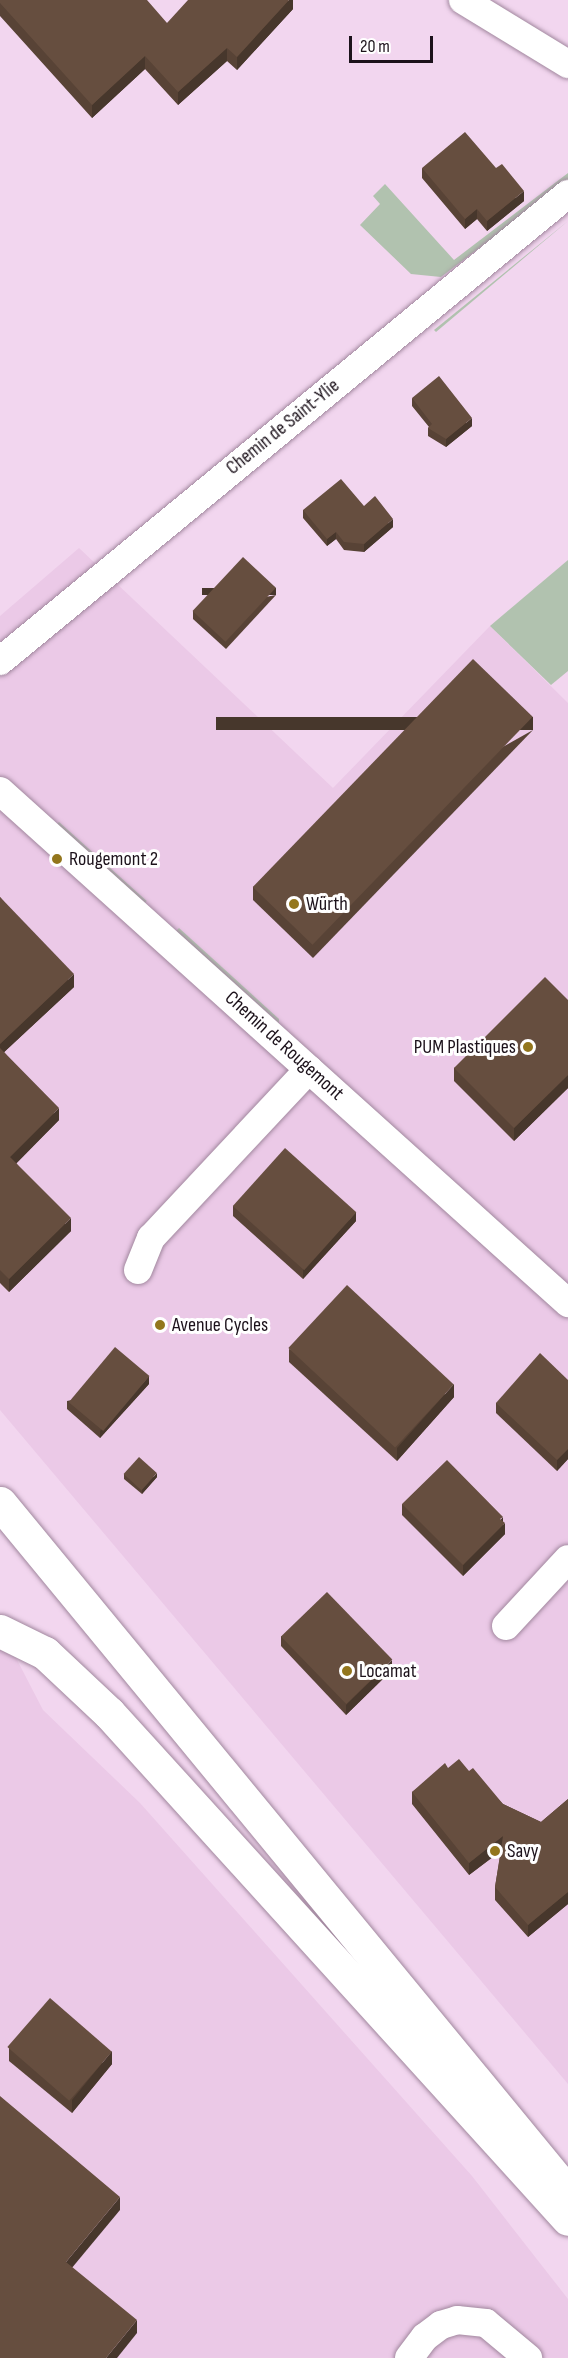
<!DOCTYPE html>
<meta charset="utf-8">
<style>
body{margin:0}
#map{position:relative;width:568px;height:2358px;overflow:hidden;background:#f2d6ef;font-family:"Sofia Sans Condensed",sans-serif}
div>[style]{position:absolute}
.built>*{inset:0;background:#ebc9e7}
.green>*{inset:0;background:#b1c2af;transform-origin:0 0}
.roads{filter:drop-shadow(0 0 2px #a1879e) drop-shadow(0 0 2px #a1879e)}
.minor>*{height:28px;margin:-14px;padding:0 14px;transform-origin:14px;border-radius:14px;background:#fff}
.major>*{height:33px;margin:-16.5px;padding:0 16.5px;transform-origin:16.5px;border-radius:16.5px;background:#fff}
.wall>*{inset:0;background:#584336}
.shaded-wall>*{inset:0;background:#47372c;transform-origin:0 0}
.building>*{inset:0;background:#664e3f;transform-origin:0 0}
.dots>*{width:16px;height:16px;translate:-50% -50%;box-sizing:border-box;border:3px solid #fff;border-radius:50%}
span{translate:-50% -50%;white-space:nowrap;text-align:center;line-height:1.15;-webkit-text-stroke:6px #fff;paint-order:stroke}
.street-label{font-size:20px;color:#1c121b}
.poi-label{font-size:20px;color:#1c121b}
.left{translate:0 -50%;text-align:left}
.right{translate:-100% -50%;text-align:right}
.scale{position:absolute;left:349px;top:36px;width:84px;height:27px;box-sizing:border-box;border:3px solid #1c121b;border-top:0;padding-left:8px;font-size:18px;line-height:21px;white-space:nowrap;color:#1c121b;-webkit-text-stroke:4px #fff;paint-order:stroke}
</style>
<div id="map">
<div class="built">
<div style="clip-path:polygon(79px 548px,333px 788px,490px 626px,568px 703px,568px 2084px,0 1410px,0 616px)"></div>
<div style="clip-path:polygon(0 1627px,43px 1710px,140px 1803px,472px 2176px,568px 2299px,568px 2358px,0 2358px)"></div>
</div>
<div class="green">
<div style="clip-path:polygon(568px 173px,568px 179px,548px 196px,441px 277px,411px 274px,360px 225px,380px 204px,373px 196px,385px 184px,454px 260px)"></div>
<div style="clip-path:polygon(568px 221px,436px 332px,434px 330px)"></div>
<div style="clip-path:polygon(568px 560px,568px 671px,551px 685px,490px 626px)"></div>
<div style="left:59px;top:822px;width:118px;height:3px;rotate:42deg"></div>
<div style="clip-path:polygon(179px 928px,279px 1019px,279px 1023px,176px 931px)"></div>
</div>
<div class="roads">
<div class="minor">
<div style="left:463px;top:0;width:123px;rotate:31.4deg"></div>
<div style="left:0;top:661px;width:735px;rotate:-39.43deg"></div>
<div style="left:0;top:791px;width:765px;rotate:42.03deg"></div>
<div style="left:138px;top:1270px;width:35px;rotate:-68deg"></div>
<div style="left:151px;top:1238px;width:231px;rotate:-46.9deg"></div>
<div style="left:506px;top:1626px;width:91px;rotate:-47.2deg"></div>
<div style="left:409px;top:2358px;width:26px;rotate:-53deg"></div>
<div style="left:425px;top:2337px;width:20px;rotate:-37deg"></div>
<div style="left:441px;top:2325px;width:17px;rotate:-17deg"></div>
<div style="left:457px;top:2320px;width:29px;rotate:6deg"></div>
<div style="left:486px;top:2323px;width:55px;rotate:39.8deg"></div>
</div>
<div class="major">
<div style="left:0;top:1503px;width:894px;rotate:50.54deg"></div>
<div style="left:0;top:1631px;width:50px;rotate:26.1deg"></div>
<div style="left:45px;top:1653px;width:88px;rotate:43.2deg"></div>
<div style="left:109px;top:1713px;width:683px;rotate:47.79deg"></div>
</div>
</div>
<div class="wall">
<div style="clip-path:polygon(0 0,167px 23px,293px 0,293px 9px,237px 70px,227px 61px,178px 105px,145px 69px,92px 118px,0 16px)"></div>
<div style="clip-path:polygon(422px 168px,524px 201px,487px 231px,477px 219px,465px 229px,422px 178px)"></div>
<div style="clip-path:polygon(412px 398px,472px 426px,446px 447px,428px 436px,428px 428px,429px 427px,412px 406px)"></div>
<div style="clip-path:polygon(364px 506px,393px 527px,364px 552px,344px 550px,336px 539px,327px 546px,303px 518px,303px 510px)"></div>
<div style="clip-path:polygon(276px 595px,226px 649px,193px 619px,193px 611px)"></div>
<div style="clip-path:polygon(533px 730px,313px 958px,253px 900px,253px 887px)"></div>
<div style="clip-path:polygon(0 897px,74px 987px,4px 1052px,59px 1120px,16px 1163px,71px 1231px,9px 1292px,0 1283px)"></div>
<div style="clip-path:polygon(568px 1000px,568px 1088px,514px 1141px,454px 1081px,454px 1068px)"></div>
<div style="clip-path:polygon(233px 1206px,356px 1221px,303px 1279px,233px 1216px)"></div>
<div style="clip-path:polygon(289px 1349px,454px 1397px,397px 1461px,289px 1362px)"></div>
<div style="clip-path:polygon(568px 1380px,568px 1459px,557px 1471px,496px 1413px,496px 1403px)"></div>
<div style="clip-path:polygon(149px 1384px,100px 1438px,67px 1409px,67px 1401px)"></div>
<div style="clip-path:polygon(124px 1474px,157px 1477px,142px 1494px,124px 1479px)"></div>
<div style="clip-path:polygon(402px 1504px,503px 1522px,505px 1534px,463px 1576px,402px 1515px)"></div>
<div style="clip-path:polygon(281px 1636px,392px 1670px,346px 1715px,281px 1646px)"></div>
<div style="clip-path:polygon(448px 1768px,469px 1771px,503px 1804px,541px 1822px,568px 1799px,568px 1904px,528px 1937px,495px 1900px,495px 1887px,501px 1851px,469px 1875px,412px 1804px,412px 1792px)"></div>
<div style="clip-path:polygon(9px 2048px,112px 2064px,72px 2113px,9px 2061px)"></div>
</div>
<div class="shaded-wall">
<div style="clip-path:polygon(289px 0,293px 0,293px 9px,237px 70px,237px 57px)"></div>
<div style="clip-path:polygon(227px 48px,227px 61px,178px 105px,178px 92px)"></div>
<div style="clip-path:polygon(145px 56px,145px 69px,92px 118px,92px 105px)"></div>
<div style="clip-path:polygon(524px 191px,524px 201px,487px 231px,487px 221px)"></div>
<div style="clip-path:polygon(477px 209px,477px 219px,465px 229px,465px 219px)"></div>
<div style="clip-path:polygon(472px 418px,472px 426px,446px 447px,446px 439px)"></div>
<div style="clip-path:polygon(393px 519px,393px 527px,364px 552px,364px 544px)"></div>
<div style="clip-path:polygon(336px 532px,336px 539px,327px 546px,327px 539px)"></div>
<div style="left:276px;top:588px;width:7px;height:74px;rotate:90deg"></div>
<div style="left:533px;top:717px;width:13px;height:317px;rotate:90deg"></div>
<div style="clip-path:polygon(74px 974px,74px 987px,0 1056px,0 1044px)"></div>
<div style="clip-path:polygon(568px 1075px,568px 1088px,514px 1141px,514px 1128px)"></div>
<div style="clip-path:polygon(59px 1108px,59px 1120px,10px 1170px,10px 1157px)"></div>
<div style="clip-path:polygon(356px 1212px,356px 1221px,303px 1279px,303px 1269px)"></div>
<div style="clip-path:polygon(71px 1218px,71px 1231px,9px 1292px,9px 1279px)"></div>
<div style="clip-path:polygon(149px 1376px,149px 1384px,100px 1438px,100px 1431px)"></div>
<div style="clip-path:polygon(454px 1384px,454px 1397px,397px 1461px,397px 1448px)"></div>
<div style="clip-path:polygon(568px 1449px,568px 1459px,557px 1471px,557px 1460px)"></div>
<div style="clip-path:polygon(157px 1473px,157px 1477px,142px 1494px,142px 1490px)"></div>
<div style="clip-path:polygon(503px 1517px,503px 1525px,505px 1523px,505px 1534px,463px 1576px,463px 1565px)"></div>
<div style="clip-path:polygon(392px 1660px,392px 1670px,346px 1715px,346px 1705px)"></div>
<div style="clip-path:polygon(503px 1836px,503px 1849px,469px 1875px,469px 1863px)"></div>
<div style="clip-path:polygon(568px 1892px,568px 1904px,528px 1937px,528px 1925px)"></div>
<div style="clip-path:polygon(112px 2051px,112px 2064px,72px 2113px,72px 2100px)"></div>
<div style="clip-path:polygon(120px 2197px,120px 2210px,66px 2275px,66px 2262px)"></div>
<div style="clip-path:polygon(137px 2320px,137px 2333px,117px 2358px,106px 2358px)"></div>
</div>
<div class="building">
<div style="clip-path:polygon(0 0,147px 0,167px 23px,188px 0,289px 0,237px 57px,227px 48px,178px 92px,145px 56px,92px 105px,0 3px)"></div>
<div style="clip-path:polygon(465px 132px,496px 168px,502px 164px,524px 191px,487px 221px,477px 209px,465px 219px,422px 168px)"></div>
<div style="clip-path:polygon(439px 376px,472px 418px,446px 439px,428px 428px,432px 424px,412px 398px)"></div>
<div style="clip-path:polygon(341px 479px,364px 506px,375px 496px,393px 519px,364px 544px,344px 542px,336px 532px,327px 539px,303px 510px)"></div>
<div style="left:243px;top:557px;width:45px;height:74px;rotate:43deg"></div>
<div style="left:473px;top:659px;width:83px;height:317px;rotate:44deg"></div>
<div style="clip-path:polygon(0 897px,74px 974px,0 1044px)"></div>
<div style="clip-path:polygon(545px 977px,568px 1000px,568px 1075px,514px 1128px,454px 1068px)"></div>
<div style="clip-path:polygon(0 1048px,59px 1108px,10px 1157px,71px 1218px,9px 1279px,0 1270px)"></div>
<div style="left:285px;top:1148px;width:96px;height:78px;rotate:42deg"></div>
<div style="left:347px;top:1285px;width:146px;height:86px;rotate:43deg"></div>
<div style="left:115px;top:1347px;width:45px;height:72px;rotate:40deg"></div>
<div style="clip-path:polygon(540px 1353px,568px 1380px,568px 1449px,557px 1460px,496px 1403px)"></div>
<div style="left:139px;top:1457px;width:24px;height:23px;rotate:42deg"></div>
<div style="clip-path:polygon(447px 1460px,503px 1517px,500px 1519px,505px 1523px,463px 1565px,402px 1504px)"></div>
<div style="left:327px;top:1592px;width:94px;height:64px;rotate:46deg"></div>
<div style="clip-path:polygon(459px 1759px,469px 1771px,473px 1768px,503px 1804px,541px 1822px,568px 1799px,568px 1892px,528px 1925px,495px 1887px,503px 1836px,469px 1863px,412px 1792px,445px 1763px,448px 1768px)"></div>
<div style="left:50px;top:1998px;width:82px;height:65px;rotate:41deg"></div>
<div style="clip-path:polygon(0 2096px,120px 2197px,66px 2262px,137px 2320px,106px 2358px,0 2358px)"></div>
</div>
<div class="dots">
<div style="left:57px;top:859px;background:#93761d"></div>
<div style="left:294px;top:904px;background:#93761d"></div>
<div style="left:528px;top:1047px;background:#93761d"></div>
<div style="left:160px;top:1325px;background:#93761d"></div>
<div style="left:347px;top:1671px;background:#93761d"></div>
<div style="left:495px;top:1851px;background:#93761d"></div>
</div>
<div class="street-label">
<span style="left:283px;top:427px;rotate:-39deg">Chemin de Saint-Ylie</span>
<span style="left:284px;top:1046px;rotate:42deg">Chemin de Rougemont</span>
</div>
<div class="poi-label">
<span class="left" style="left:69px;top:859px">Rougemont 2</span>
<span class="left" style="left:306px;top:904px">Würth</span>
<span class="right" style="left:516px;top:1047px">PUM Plastiques</span>
<span class="left" style="left:172px;top:1325px">Avenue Cycles</span>
<span class="left" style="left:359px;top:1671px">Locamat</span>
<span class="left" style="left:507px;top:1851px">Savy</span>
</div>
<div class="scale">20 m</div>
</div>
